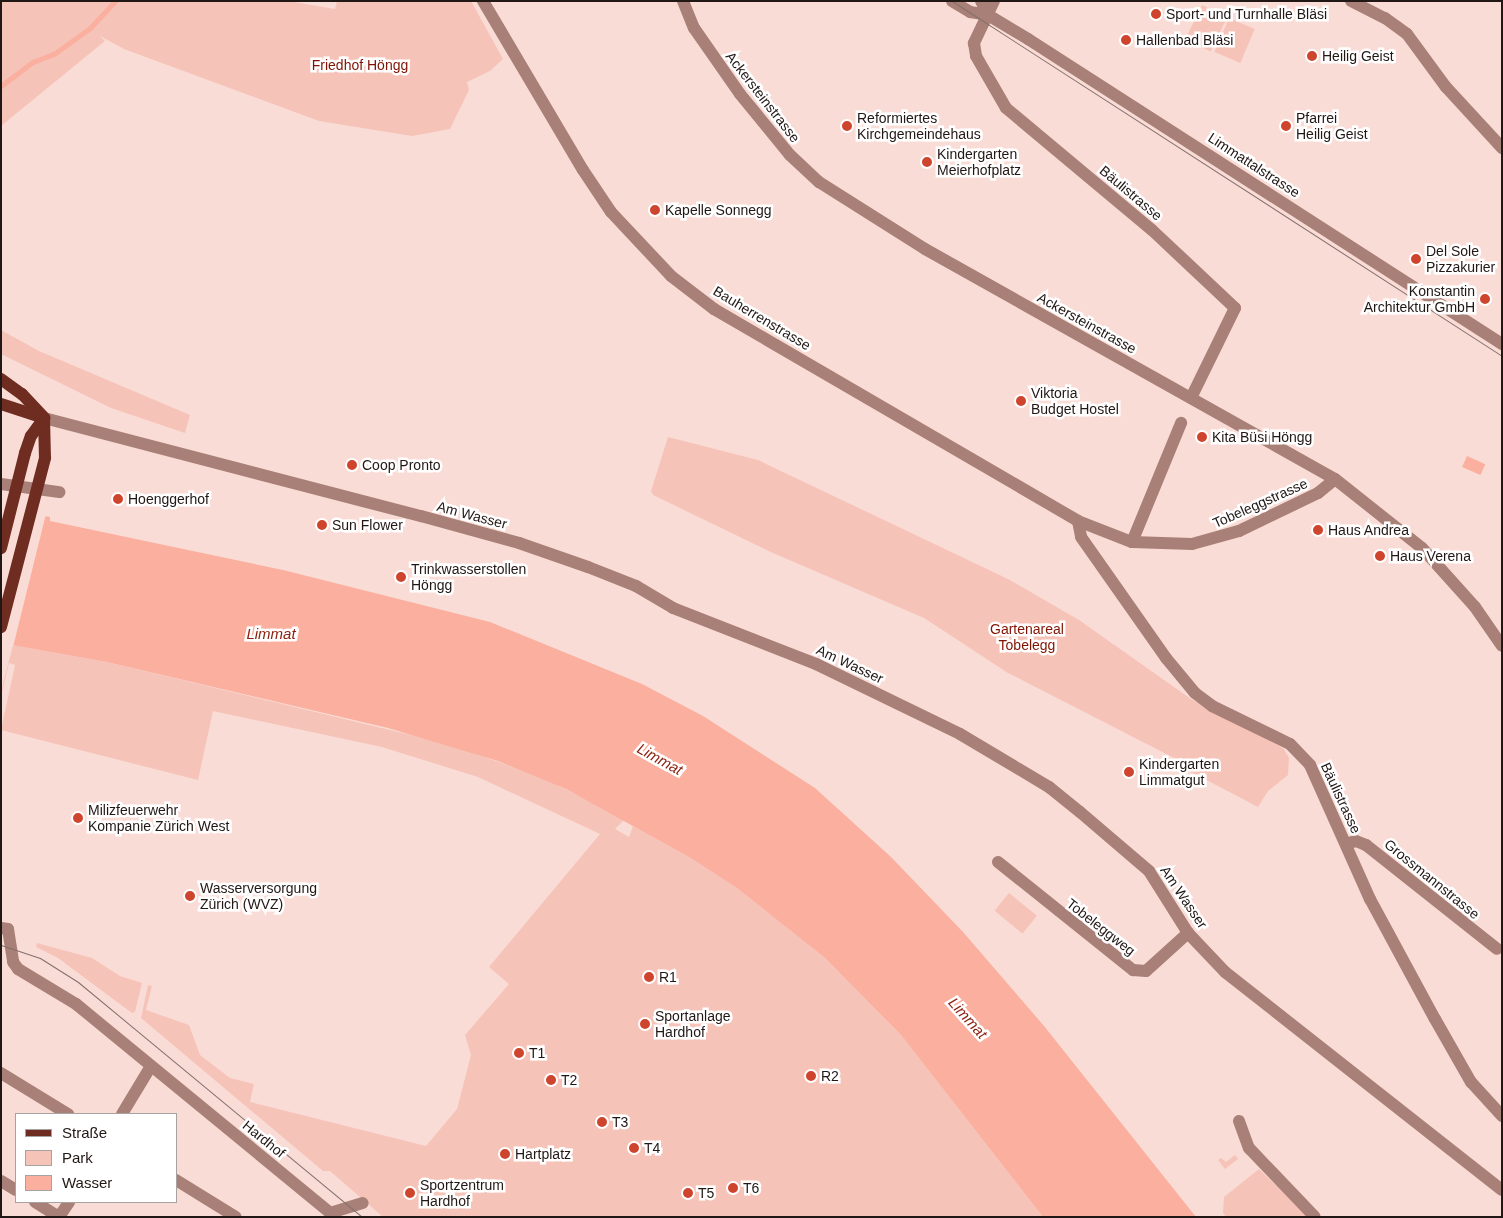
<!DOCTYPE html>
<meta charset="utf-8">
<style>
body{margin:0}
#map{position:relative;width:1503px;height:1218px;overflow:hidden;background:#fadcd6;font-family:Helvetica,sans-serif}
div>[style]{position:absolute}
.green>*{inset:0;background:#f6c3b8;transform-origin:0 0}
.water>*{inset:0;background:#faaf9f;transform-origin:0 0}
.pier>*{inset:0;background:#fadcd6}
.stream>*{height:4.5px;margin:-2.25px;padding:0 2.25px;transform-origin:2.25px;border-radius:2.25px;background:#faaf9f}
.minor>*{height:12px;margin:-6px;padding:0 6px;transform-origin:6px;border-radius:6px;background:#a88077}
.major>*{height:12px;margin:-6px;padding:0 6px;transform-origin:6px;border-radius:6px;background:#6f2c20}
.tram>*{height:1px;margin:-0.5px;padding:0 0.5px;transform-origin:0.5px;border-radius:0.5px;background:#826f6b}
.major-bridge>*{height:12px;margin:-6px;padding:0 6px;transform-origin:6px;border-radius:6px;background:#6f2c20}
.dots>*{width:14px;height:14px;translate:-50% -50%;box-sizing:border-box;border:2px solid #fff;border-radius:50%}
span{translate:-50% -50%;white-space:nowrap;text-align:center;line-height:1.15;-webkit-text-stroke:5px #fff;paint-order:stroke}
.poi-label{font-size:14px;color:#211715}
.left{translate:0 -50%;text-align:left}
.right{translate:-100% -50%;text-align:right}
.park-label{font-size:14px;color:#801302}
.street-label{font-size:14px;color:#211715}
.water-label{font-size:15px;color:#8d2211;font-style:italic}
.frame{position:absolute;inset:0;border:2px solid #211715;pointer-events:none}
.legend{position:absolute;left:15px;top:1113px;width:162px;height:90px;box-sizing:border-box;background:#fff;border:1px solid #a6a2a1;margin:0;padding:6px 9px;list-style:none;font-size:15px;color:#211715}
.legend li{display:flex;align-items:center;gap:10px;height:25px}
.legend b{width:25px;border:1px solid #a6a2a1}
</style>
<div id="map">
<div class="green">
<div style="clip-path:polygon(1px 1px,288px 1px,335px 9px,337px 1px,471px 1px,503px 59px,490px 71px,467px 82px,469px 90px,450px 129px,412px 136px,319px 121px,124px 49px,100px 36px,105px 41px,1px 126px)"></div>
<div style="left:1202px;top:5px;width:28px;height:38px;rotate:26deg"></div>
<div style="left:1229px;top:18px;width:28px;height:37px;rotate:23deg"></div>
<div style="clip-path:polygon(1px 330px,39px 351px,190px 415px,185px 433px,111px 408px,1px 354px)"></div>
<div style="clip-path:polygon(668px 437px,758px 460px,1010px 580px,1079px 620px,1191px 699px,1283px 748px,1289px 758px,1288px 775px,1268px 791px,1258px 807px,1176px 764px,1178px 760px,1008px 673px,924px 618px,773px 553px,653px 495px,651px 491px)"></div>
<div style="clip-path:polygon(13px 645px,107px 662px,444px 743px,539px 776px,593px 803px,624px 820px,615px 829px,629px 837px,633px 826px,689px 857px,737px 888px,825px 958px,901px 1035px,1043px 1217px,383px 1217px,330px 1171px,323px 1171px,141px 1018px,148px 985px,152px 986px,146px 1010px,189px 1025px,200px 1055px,230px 1078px,254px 1084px,250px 1102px,426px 1146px,457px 1109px,471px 1055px,465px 1035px,509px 984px,489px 967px,600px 834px,478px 777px,382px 747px,213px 711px,198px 780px,1px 730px,15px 665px,9px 663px,1px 696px,1px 692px)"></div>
<div style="left:1009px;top:893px;width:36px;height:23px;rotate:39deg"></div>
<div style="clip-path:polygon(37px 943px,92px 958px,120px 976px,142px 983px,135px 1012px,132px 1013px,58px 958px,36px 947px)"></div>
<div style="clip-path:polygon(1235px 1155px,1238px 1159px,1225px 1169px,1218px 1160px,1221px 1158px,1226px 1162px)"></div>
<div style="clip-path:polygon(1259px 1169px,1306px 1215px,1305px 1217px,1226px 1217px,1223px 1213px,1224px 1197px)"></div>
</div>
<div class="water">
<div style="left:1467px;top:456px;width:20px;height:12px;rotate:24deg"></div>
<div style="clip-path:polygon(1px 510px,50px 517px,50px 521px,283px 570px,490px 622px,642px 684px,703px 716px,815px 788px,891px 857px,963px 932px,1044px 1026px,1196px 1217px,1043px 1217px,901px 1035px,825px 958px,737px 888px,689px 857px,566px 789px,498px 761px,388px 728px,107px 662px,1px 643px)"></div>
</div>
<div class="pier">
<div style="clip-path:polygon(1px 508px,46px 514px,13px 647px,1px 646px)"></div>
</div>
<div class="stream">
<div style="left:1px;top:86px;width:40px;rotate:-37deg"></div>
<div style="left:33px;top:62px;width:22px;rotate:-21deg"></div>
<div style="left:54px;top:54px;width:44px;rotate:-35.8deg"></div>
<div style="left:90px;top:28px;width:37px;rotate:-47deg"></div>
</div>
<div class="minor">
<div style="left:483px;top:1px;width:196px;rotate:59.4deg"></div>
<div style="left:583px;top:170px;width:50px;rotate:56.3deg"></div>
<div style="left:611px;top:212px;width:88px;rotate:46.8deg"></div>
<div style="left:671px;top:276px;width:54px;rotate:37.5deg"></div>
<div style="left:714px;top:309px;width:421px;rotate:30.2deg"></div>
<div style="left:1078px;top:521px;width:58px;rotate:21.3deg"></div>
<div style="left:1132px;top:542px;width:60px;rotate:1.9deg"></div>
<div style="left:1192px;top:544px;width:49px;rotate:-15.5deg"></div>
<div style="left:1239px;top:531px;width:88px;rotate:-25.7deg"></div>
<div style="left:1318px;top:493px;width:22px;rotate:-39deg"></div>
<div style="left:683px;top:1px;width:29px;rotate:68deg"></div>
<div style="left:694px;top:28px;width:80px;rotate:55.1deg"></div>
<div style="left:740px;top:94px;width:79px;rotate:50.7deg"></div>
<div style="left:790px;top:155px;width:40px;rotate:43deg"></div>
<div style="left:819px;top:182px;width:125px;rotate:32.3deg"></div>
<div style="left:925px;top:249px;width:470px;rotate:29.3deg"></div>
<div style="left:1335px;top:479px;width:111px;rotate:38.4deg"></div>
<div style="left:1422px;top:548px;width:79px;rotate:48.1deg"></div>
<div style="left:1475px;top:607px;width:47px;rotate:55.3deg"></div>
<div style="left:952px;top:1px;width:21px;rotate:31deg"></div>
<div style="left:970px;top:12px;width:18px;rotate:9deg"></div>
<div style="left:988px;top:15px;width:47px;rotate:31deg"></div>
<div style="left:1028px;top:39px;width:564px;rotate:32.76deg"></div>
<div style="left:981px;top:1px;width:16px;rotate:63deg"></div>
<div style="left:994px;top:1px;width:47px;rotate:115.5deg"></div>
<div style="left:974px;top:43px;width:13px;rotate:81deg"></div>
<div style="left:976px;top:56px;width:60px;rotate:60deg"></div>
<div style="left:1006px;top:108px;width:190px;rotate:39.9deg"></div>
<div style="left:1152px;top:230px;width:114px;rotate:43.2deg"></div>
<div style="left:1235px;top:308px;width:100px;rotate:116.1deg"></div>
<div style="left:1351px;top:1px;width:38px;rotate:27deg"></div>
<div style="left:1385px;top:18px;width:27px;rotate:36deg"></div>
<div style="left:1407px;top:34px;width:66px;rotate:53.7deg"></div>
<div style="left:1446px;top:87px;width:83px;rotate:47.4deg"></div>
<div style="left:44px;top:418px;width:390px;rotate:14.6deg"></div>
<div style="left:421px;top:516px;width:102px;rotate:15.4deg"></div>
<div style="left:519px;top:543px;width:73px;rotate:19.2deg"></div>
<div style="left:588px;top:567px;width:52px;rotate:21.6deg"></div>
<div style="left:636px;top:586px;width:43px;rotate:30.7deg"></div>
<div style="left:673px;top:608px;width:154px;rotate:21.4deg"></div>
<div style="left:816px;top:664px;width:160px;rotate:25.9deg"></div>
<div style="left:960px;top:734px;width:104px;rotate:30.8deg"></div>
<div style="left:1049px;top:787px;width:40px;rotate:39deg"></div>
<div style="left:1080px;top:812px;width:91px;rotate:40.5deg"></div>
<div style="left:1149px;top:871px;width:73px;rotate:57.8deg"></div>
<div style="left:1188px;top:933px;width:54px;rotate:46.5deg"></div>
<div style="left:1225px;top:972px;width:352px;rotate:38.2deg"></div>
<div style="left:1px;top:484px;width:59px;rotate:7.9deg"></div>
<div style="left:1078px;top:521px;width:16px;rotate:79deg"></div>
<div style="left:1081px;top:537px;width:148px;rotate:54.9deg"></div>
<div style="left:1166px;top:658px;width:45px;rotate:50.4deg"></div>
<div style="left:1195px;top:693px;width:21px;rotate:37deg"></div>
<div style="left:1212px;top:706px;width:87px;rotate:26deg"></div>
<div style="left:1290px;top:744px;width:29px;rotate:46deg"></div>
<div style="left:1310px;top:765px;width:147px;rotate:65.9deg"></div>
<div style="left:1370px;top:899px;width:136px;rotate:61.6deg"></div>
<div style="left:1435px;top:1019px;width:73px;rotate:60.3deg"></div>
<div style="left:1471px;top:1082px;width:46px;rotate:47.6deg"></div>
<div style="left:1132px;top:542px;width:129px;rotate:-67.6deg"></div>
<div style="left:1346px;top:844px;width:10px;rotate:-17deg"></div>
<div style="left:1356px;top:841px;width:11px;rotate:22deg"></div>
<div style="left:1366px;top:845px;width:167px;rotate:38.4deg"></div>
<div style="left:998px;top:862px;width:173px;rotate:38.7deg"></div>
<div style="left:1133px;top:970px;width:13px;rotate:4deg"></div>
<div style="left:1146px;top:971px;width:57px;rotate:-42.1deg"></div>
<div style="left:1px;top:928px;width:7px;rotate:8deg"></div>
<div style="left:8px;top:929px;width:33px;rotate:81deg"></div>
<div style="left:13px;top:962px;width:9px;rotate:54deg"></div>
<div style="left:18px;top:969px;width:68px;rotate:31.1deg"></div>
<div style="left:76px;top:1004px;width:329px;rotate:39.4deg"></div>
<div style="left:330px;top:1213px;width:34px;rotate:-17deg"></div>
<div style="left:1px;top:1073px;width:79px;rotate:31.5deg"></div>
<div style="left:122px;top:1114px;width:56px;rotate:-58.9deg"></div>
<div style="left:1239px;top:1121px;width:29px;rotate:70deg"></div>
<div style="left:1249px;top:1148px;width:95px;rotate:46.3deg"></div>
<div style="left:176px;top:1180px;width:70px;rotate:31.7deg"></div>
<div style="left:1px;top:1181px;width:17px;rotate:31deg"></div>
<div style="left:35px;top:1202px;width:28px;rotate:32deg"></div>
<div style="left:59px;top:1217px;width:18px;rotate:-56deg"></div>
</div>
<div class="major">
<div style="left:1px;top:379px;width:26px;rotate:36deg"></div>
<div style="left:22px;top:394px;width:33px;rotate:47deg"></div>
<div style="left:1px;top:404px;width:42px;rotate:18deg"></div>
<div style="left:44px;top:418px;width:40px;rotate:88.6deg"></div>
<div style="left:25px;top:453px;width:18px;rotate:-71deg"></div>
<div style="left:31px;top:436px;width:22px;rotate:-54deg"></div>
</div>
<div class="tram">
<div style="left:952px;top:1px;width:655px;rotate:32.84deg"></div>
<div style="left:1px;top:945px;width:41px;rotate:18.4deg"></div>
<div style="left:40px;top:958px;width:45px;rotate:32.3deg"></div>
<div style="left:78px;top:982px;width:369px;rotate:39.6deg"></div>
</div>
<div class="major-bridge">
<div style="left:1px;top:548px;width:98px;rotate:-75.8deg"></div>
<div style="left:1px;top:627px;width:175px;rotate:-75.4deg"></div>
</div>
<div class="dots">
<div style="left:1156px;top:14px;background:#cf442d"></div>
<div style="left:1126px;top:40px;background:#cf442d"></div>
<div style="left:1312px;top:56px;background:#cf442d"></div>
<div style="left:847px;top:126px;background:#cf442d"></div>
<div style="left:1286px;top:126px;background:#cf442d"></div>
<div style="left:927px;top:162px;background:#cf442d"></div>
<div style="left:655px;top:210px;background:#cf442d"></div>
<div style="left:1416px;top:259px;background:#cf442d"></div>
<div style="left:1485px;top:299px;background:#cf442d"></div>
<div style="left:1021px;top:401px;background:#cf442d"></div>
<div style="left:1202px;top:437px;background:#cf442d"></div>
<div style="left:352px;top:465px;background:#cf442d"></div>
<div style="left:118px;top:499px;background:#cf442d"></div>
<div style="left:322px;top:525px;background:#cf442d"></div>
<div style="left:1318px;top:530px;background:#cf442d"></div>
<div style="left:1380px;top:556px;background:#cf442d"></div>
<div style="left:401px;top:577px;background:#cf442d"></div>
<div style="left:1129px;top:772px;background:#cf442d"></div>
<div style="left:78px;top:818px;background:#cf442d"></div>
<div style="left:190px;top:896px;background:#cf442d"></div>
<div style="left:649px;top:977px;background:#cf442d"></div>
<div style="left:645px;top:1024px;background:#cf442d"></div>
<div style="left:519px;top:1053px;background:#cf442d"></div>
<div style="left:811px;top:1076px;background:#cf442d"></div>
<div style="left:551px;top:1080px;background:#cf442d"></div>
<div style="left:602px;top:1122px;background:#cf442d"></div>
<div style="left:634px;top:1148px;background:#cf442d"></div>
<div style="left:505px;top:1154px;background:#cf442d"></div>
<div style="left:733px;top:1188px;background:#cf442d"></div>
<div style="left:410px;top:1193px;background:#cf442d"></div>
<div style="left:688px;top:1193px;background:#cf442d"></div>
</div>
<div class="poi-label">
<span class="left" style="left:1166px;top:14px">Sport- und Turnhalle Bläsi</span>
<span class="left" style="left:1136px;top:40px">Hallenbad Bläsi</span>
<span class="left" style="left:1322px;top:56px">Heilig Geist</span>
<span class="left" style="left:857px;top:126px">Reformiertes<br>Kirchgemeindehaus</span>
<span class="left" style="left:1296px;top:126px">Pfarrei<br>Heilig Geist</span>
<span class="left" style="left:937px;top:162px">Kindergarten<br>Meierhofplatz</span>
<span class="left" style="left:665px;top:210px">Kapelle Sonnegg</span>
<span class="left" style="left:1426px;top:259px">Del Sole<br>Pizzakurier</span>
<span class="right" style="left:1475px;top:299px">Konstantin<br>Architektur GmbH</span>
<span class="left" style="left:1031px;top:401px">Viktoria<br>Budget Hostel</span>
<span class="left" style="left:1212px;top:437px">Kita Büsi Höngg</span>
<span class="left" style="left:362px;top:465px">Coop Pronto</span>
<span class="left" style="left:128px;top:499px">Hoenggerhof</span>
<span class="left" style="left:332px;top:525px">Sun Flower</span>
<span class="left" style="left:1328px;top:530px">Haus Andrea</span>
<span class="left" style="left:1390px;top:556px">Haus Verena</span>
<span class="left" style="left:411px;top:577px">Trinkwasserstollen<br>Höngg</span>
<span class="left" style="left:1139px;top:772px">Kindergarten<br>Limmatgut</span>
<span class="left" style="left:88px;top:818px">Milizfeuerwehr<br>Kompanie Zürich West</span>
<span class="left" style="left:200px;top:896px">Wasserversorgung<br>Zürich (WVZ)</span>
<span class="left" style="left:659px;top:977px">R1</span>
<span class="left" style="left:655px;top:1024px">Sportanlage<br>Hardhof</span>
<span class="left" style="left:529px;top:1053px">T1</span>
<span class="left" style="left:821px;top:1076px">R2</span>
<span class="left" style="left:561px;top:1080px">T2</span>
<span class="left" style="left:612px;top:1122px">T3</span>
<span class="left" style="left:644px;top:1148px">T4</span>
<span class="left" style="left:515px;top:1154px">Hartplatz</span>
<span class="left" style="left:420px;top:1193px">Sportzentrum<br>Hardhof</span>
<span class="left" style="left:743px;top:1188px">T6</span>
<span class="left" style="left:698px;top:1193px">T5</span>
</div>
<div class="park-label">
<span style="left:360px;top:65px">Friedhof Höngg</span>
<span style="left:1027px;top:637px">Gartenareal<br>Tobelegg</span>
</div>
<div class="street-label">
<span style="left:763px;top:97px;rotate:52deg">Ackersteinstrasse</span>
<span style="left:1254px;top:165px;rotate:33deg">Limmattalstrasse</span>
<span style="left:1131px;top:193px;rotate:40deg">Bäulistrasse</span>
<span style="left:762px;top:318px;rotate:31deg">Bauherrenstrasse</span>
<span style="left:1087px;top:323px;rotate:29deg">Ackersteinstrasse</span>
<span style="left:1260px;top:503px;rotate:-24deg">Tobeleggstrasse</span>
<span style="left:472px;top:515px;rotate:15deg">Am Wasser</span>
<span style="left:850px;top:664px;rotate:25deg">Am Wasser</span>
<span style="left:1341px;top:798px;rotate:65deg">Bäulistrasse</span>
<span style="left:1432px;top:879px;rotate:39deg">Grossmannstrasse</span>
<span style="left:1184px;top:897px;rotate:56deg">Am Wasser</span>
<span style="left:1101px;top:927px;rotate:38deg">Tobeleggweg</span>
<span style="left:264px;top:1139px;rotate:39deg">Hardhof</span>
</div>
<div class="water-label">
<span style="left:271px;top:634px">Limmat</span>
<span style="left:660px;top:759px;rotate:29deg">Limmat</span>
<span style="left:968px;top:1018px;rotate:48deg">Limmat</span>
</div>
<div class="frame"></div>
<ul class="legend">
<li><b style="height:6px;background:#6f2c20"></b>Straße</li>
<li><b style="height:14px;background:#f6c3b8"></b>Park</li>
<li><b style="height:14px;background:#faaf9f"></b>Wasser</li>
</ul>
</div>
